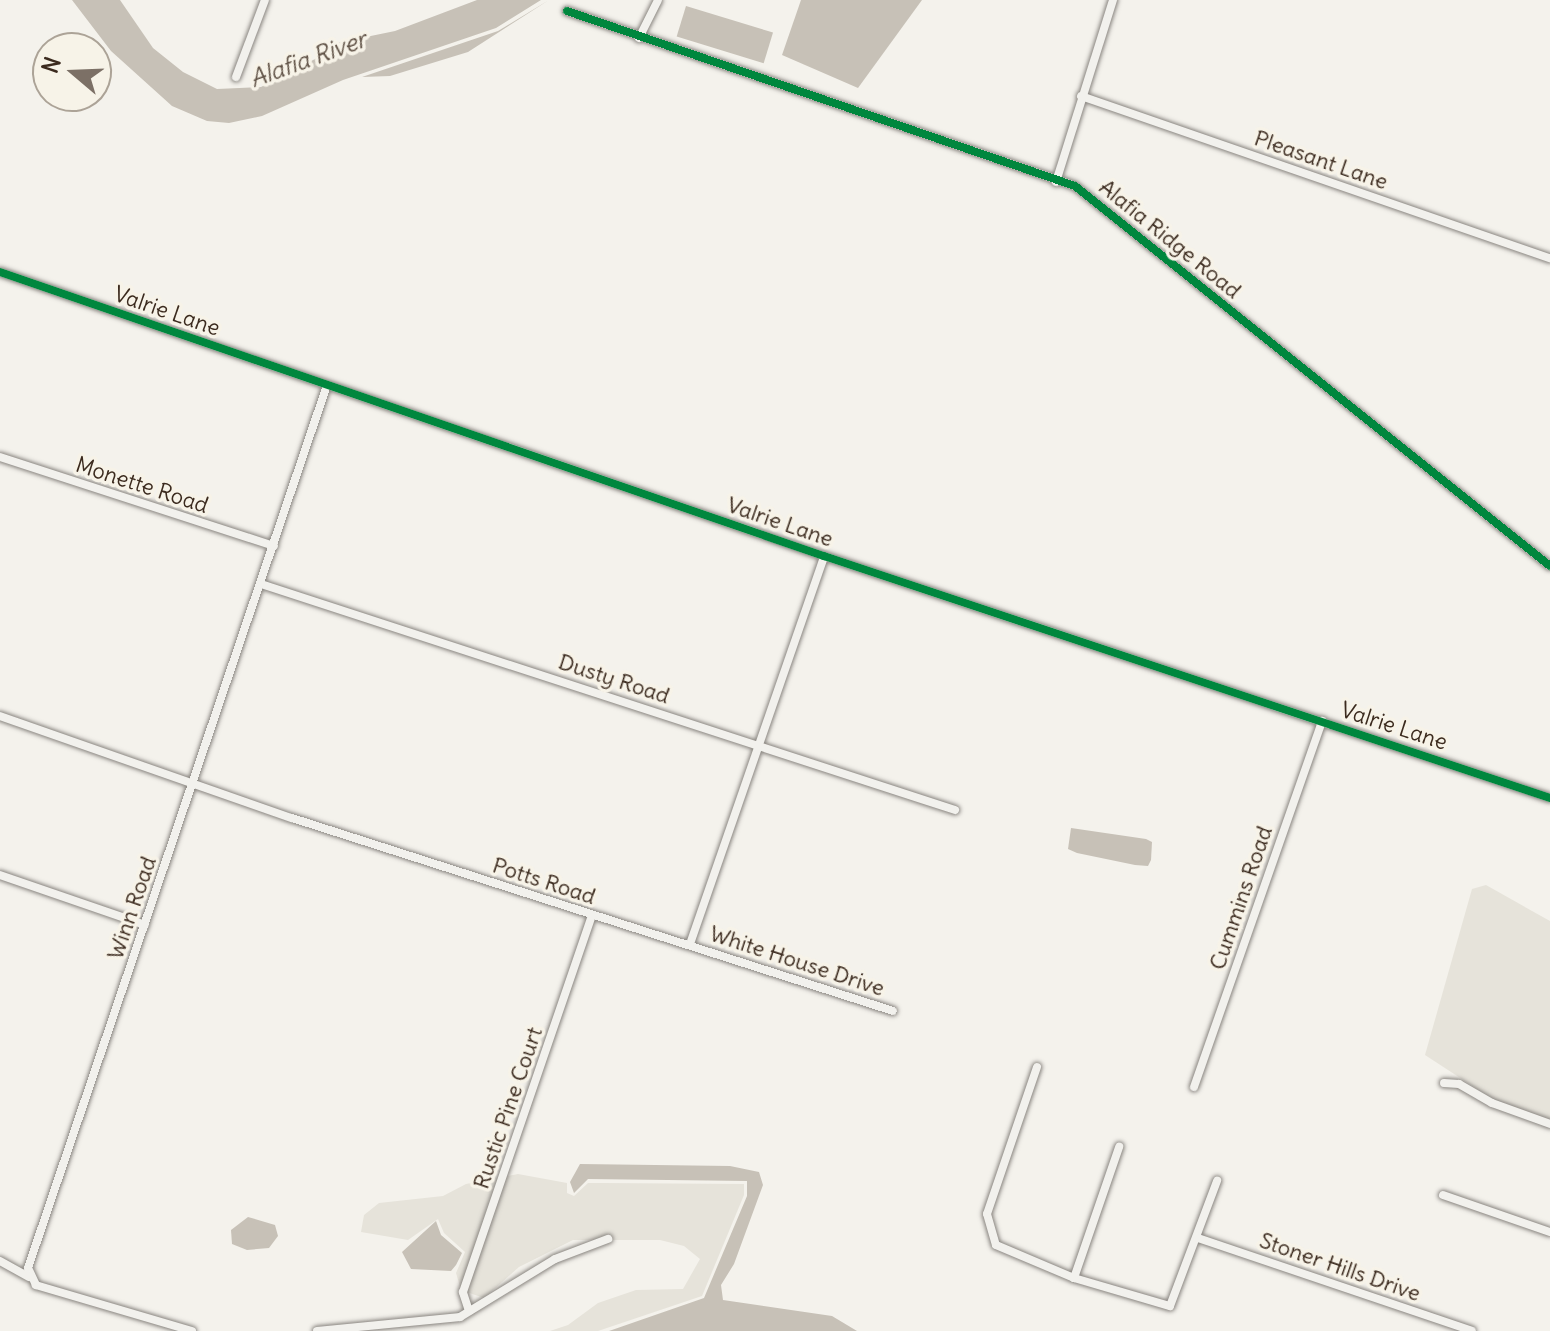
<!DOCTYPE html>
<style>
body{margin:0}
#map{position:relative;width:1550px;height:1331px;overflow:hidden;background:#f4f2ec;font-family:Delius,sans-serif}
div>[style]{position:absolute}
.green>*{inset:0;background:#e6e3da}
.water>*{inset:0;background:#c7c1b7;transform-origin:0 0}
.roads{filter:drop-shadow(0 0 2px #898580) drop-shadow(0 0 2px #898580)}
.minor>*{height:8px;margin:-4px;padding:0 4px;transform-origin:4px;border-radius:4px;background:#f2f1ed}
.cycleway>*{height:8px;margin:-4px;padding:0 4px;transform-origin:4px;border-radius:4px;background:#00873e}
span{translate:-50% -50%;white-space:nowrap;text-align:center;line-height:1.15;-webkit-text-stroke:7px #f7f3e8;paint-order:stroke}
.street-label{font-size:22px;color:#3b2a1e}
.water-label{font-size:24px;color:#5f5145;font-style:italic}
.north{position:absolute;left:32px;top:32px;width:80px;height:80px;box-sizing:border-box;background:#f7f3e8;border:2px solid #aca397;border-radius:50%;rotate:289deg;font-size:22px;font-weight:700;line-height:32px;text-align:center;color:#3b2a1e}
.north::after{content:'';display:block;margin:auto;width:28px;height:36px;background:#7c7066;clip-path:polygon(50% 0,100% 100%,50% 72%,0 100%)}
</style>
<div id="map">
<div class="green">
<div style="clip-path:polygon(1486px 885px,1550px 921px,1550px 1120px,1494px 1100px,1425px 1055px,1472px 889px)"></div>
<div style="clip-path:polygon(518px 1174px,567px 1183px,567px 1193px,574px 1196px,588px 1183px,604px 1183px,744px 1184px,744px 1195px,702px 1296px,598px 1331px,550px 1331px,568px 1325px,598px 1303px,636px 1290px,683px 1289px,700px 1259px,684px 1246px,660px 1240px,573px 1240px,519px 1267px,484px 1298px,461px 1290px,456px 1273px,465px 1252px,444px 1233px,438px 1219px,408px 1240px,361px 1232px,364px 1215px,379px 1203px,443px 1196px,466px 1184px)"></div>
</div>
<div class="water">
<div style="clip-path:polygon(72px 0,120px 0,153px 48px,183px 72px,217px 89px,261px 87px,315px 59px,327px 45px,395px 31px,477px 0,541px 0,496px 28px,343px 80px,262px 116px,229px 123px,207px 121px,172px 106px,111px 51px)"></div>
<div style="clip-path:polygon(549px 0,468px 52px,390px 76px,362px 77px,498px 31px)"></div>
<div style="clip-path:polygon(801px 0,922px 0,858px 88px,782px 55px)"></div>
<div style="left:686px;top:6px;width:91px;height:32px;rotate:17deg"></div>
<div style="clip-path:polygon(1071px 828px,1146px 839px,1152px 842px,1151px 860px,1148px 866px,1135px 865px,1077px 853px,1068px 849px)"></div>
<div style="clip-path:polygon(580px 1164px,730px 1166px,759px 1172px,763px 1185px,734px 1264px,721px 1285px,723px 1300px,832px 1316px,857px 1331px,609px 1331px,704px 1298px,747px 1196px,747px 1181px,588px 1179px,574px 1193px,570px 1182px)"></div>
<div style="clip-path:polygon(248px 1217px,275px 1225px,278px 1236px,269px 1248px,247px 1250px,232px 1244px,231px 1230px)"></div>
<div style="clip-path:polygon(436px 1221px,441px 1235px,462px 1253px,456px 1265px,451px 1271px,411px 1269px,402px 1252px)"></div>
</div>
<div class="roads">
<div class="minor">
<div style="left:567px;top:11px;width:537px;rotate:19.01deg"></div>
<div style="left:1075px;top:186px;width:608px;rotate:38.66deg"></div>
<div style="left:639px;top:38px;width:42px;rotate:-63.4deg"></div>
<div style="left:236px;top:77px;width:82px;rotate:-69.4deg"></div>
<div style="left:1081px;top:96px;width:496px;rotate:19.1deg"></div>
<div style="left:1056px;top:182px;width:191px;rotate:-72.6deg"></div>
<div style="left:0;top:272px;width:872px;rotate:19.02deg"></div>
<div style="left:824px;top:556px;width:765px;rotate:18.43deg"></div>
<div style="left:0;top:457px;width:288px;rotate:18deg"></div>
<div style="left:261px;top:584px;width:730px;rotate:18.04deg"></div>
<div style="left:0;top:716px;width:309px;rotate:19.3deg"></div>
<div style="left:292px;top:818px;width:631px;rotate:17.8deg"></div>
<div style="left:0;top:875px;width:153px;rotate:19deg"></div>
<div style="left:690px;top:944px;width:410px;rotate:-70.9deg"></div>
<div style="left:1037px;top:1067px;width:155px;rotate:108.8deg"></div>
<div style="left:987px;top:1214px;width:32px;rotate:74deg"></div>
<div style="left:996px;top:1245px;width:85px;rotate:22.9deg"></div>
<div style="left:1074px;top:1278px;width:100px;rotate:16.3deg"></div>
<div style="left:1170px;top:1306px;width:134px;rotate:-69.4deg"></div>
<div style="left:1444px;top:1083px;width:15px;rotate:4deg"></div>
<div style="left:1459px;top:1084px;width:38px;rotate:30deg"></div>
<div style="left:1492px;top:1103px;width:62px;rotate:19.9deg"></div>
<div style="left:1194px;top:1087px;width:388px;rotate:-70.7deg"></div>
<div style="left:1443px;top:1195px;width:113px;rotate:19.1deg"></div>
<div style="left:1198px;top:1238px;width:289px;rotate:18.7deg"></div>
<div style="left:0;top:1261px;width:33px;rotate:29deg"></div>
<div style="left:1074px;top:1278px;width:139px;rotate:-71deg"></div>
<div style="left:469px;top:1311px;width:20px;rotate:-108deg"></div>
<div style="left:463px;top:1292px;width:398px;rotate:-71.1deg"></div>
<div style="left:192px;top:1331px;width:163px;rotate:-163.6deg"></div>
<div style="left:36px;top:1285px;width:19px;rotate:-115deg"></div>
<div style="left:28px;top:1268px;width:932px;rotate:-71.29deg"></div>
<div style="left:317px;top:1331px;width:144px;rotate:-5.6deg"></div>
<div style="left:460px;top:1317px;width:111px;rotate:-31.4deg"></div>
<div style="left:555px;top:1259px;width:57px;rotate:-20.7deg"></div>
</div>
</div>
<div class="cycleway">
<div style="left:567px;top:11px;width:537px;rotate:19.01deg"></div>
<div style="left:1075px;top:186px;width:608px;rotate:38.66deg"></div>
<div style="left:0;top:272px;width:872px;rotate:19.02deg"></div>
<div style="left:824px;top:556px;width:765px;rotate:18.43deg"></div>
</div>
<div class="street-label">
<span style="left:1321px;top:160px;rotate:19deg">Pleasant Lane</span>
<span style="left:1170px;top:239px;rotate:39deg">Alafia Ridge Road</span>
<span style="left:167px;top:311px;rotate:19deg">Valrie Lane</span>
<span style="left:142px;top:485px;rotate:18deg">Monette Road</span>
<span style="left:780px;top:522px;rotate:19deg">Valrie Lane</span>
<span style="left:614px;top:679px;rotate:18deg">Dusty Road</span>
<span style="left:1394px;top:726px;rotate:18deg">Valrie Lane</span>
<span style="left:544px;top:881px;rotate:18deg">Potts Road</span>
<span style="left:1241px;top:898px;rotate:-71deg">Cummins Road</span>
<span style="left:132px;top:908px;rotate:-71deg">Winn Road</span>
<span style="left:797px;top:961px;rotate:18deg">White House Drive</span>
<span style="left:508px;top:1108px;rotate:-71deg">Rustic Pine Court</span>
<span style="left:1340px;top:1267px;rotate:19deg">Stoner Hills Drive</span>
</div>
<div class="water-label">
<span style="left:308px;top:59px;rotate:-20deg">Alafia River</span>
</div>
<div class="north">N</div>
</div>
